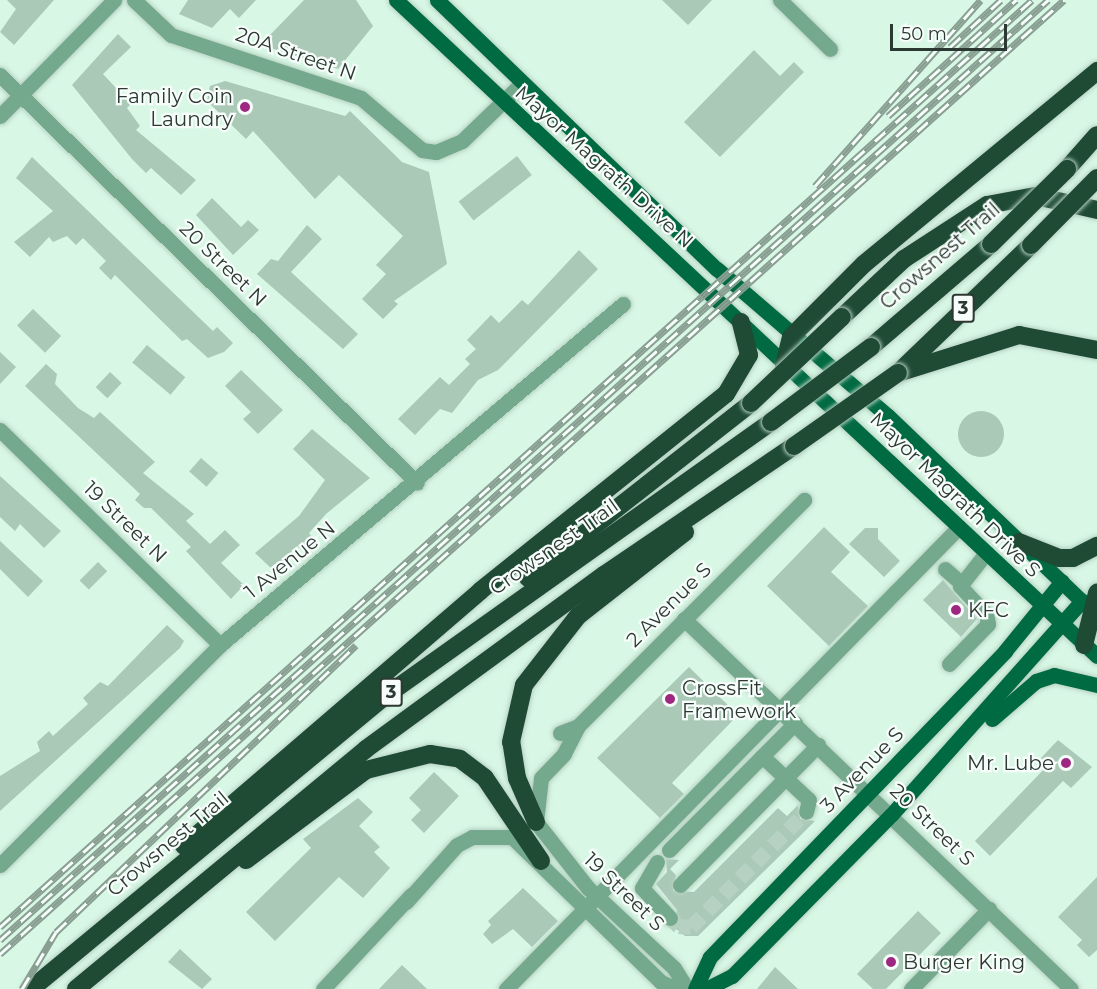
<!DOCTYPE html>
<style>
body{margin:0}
#map{position:relative;width:1097px;height:989px;overflow:hidden;background:#d8f7e5;font-family:Montserrat,sans-serif}
div>[style]{position:absolute}
.building>*{inset:0;background:#abc9b7;transform-origin:0 0}
.round{border-radius:50%}
.minor-tunnel>*{height:15px;margin-top:-7.5px;transform-origin:0;background:repeating-linear-gradient(90deg,#b6d1c1 0 15px,transparent 0 23px)}
.roads{filter:drop-shadow(0 0 2px #b6d1c1) drop-shadow(0 0 2px #b6d1c1)}
.minor>*{height:15px;margin:-7.5px;padding:0 7.5px;transform-origin:7.5px;border-radius:7.5px;background:#75a98d}
.major>*{height:15px;margin:-7.5px;padding:0 7.5px;transform-origin:7.5px;border-radius:7.5px;background:#006a43}
.highway>*{height:18px;margin:-9px;padding:0 9px;transform-origin:9px;border-radius:9px;background:#1f4b35}
.rail>*{height:7px;margin-top:-3.5px;transform-origin:0;background:repeating-linear-gradient(90deg,#f7fdfa 0 14px,#889f92 0 28px);box-sizing:border-box;border-block:2px solid #889f92}
.bridges{filter:drop-shadow(0 0 2px #b6d1c1) drop-shadow(0 0 2px #b6d1c1)}
.highway-bridge>*{height:18px;margin:-9px;padding:0 9px;transform-origin:9px;border-radius:9px;background:#1f4b35}
.dots>*{width:16px;height:16px;translate:-50% -50%;box-sizing:border-box;border:3px solid #f7fdfa;border-radius:50%}
span{translate:-50% -50%;white-space:nowrap;text-align:center;line-height:1.15;-webkit-text-stroke:4.5px #f7fdfa;paint-order:stroke}
.shield-label span{padding:2px 4px;background:#f7fdfa;border:2px solid;border-radius:4px;-webkit-text-stroke-width:0}
.shield-label{font-size:18px;color:#2c3832;font-weight:700}
.street-label{font-size:20px;color:#2c3832}
.poi-label{font-size:20px;color:#2c3832}
.right{translate:-100% -50%;text-align:right}
.left{translate:0 -50%;text-align:left}
.scale{position:absolute;left:890px;top:24px;width:117px;height:27px;box-sizing:border-box;border:3px solid #2c3832;border-top:0;padding-left:8px;font-size:18px;line-height:21px;white-space:nowrap;color:#2c3832;-webkit-text-stroke:4px #f7fdfa;paint-order:stroke}
</style>
<div id="map">
<div class="building">
<div style="clip-path:polygon(7px 0,54px 0,14px 45px,0 32px,16px 9px)"></div>
<div style="clip-path:polygon(188px 0,256px 0,239px 18px,230px 9px,212px 28px,179px 14px)"></div>
<div style="clip-path:polygon(304px 0,356px 0,373px 26px,338px 69px,267px 47px,270px 35px)"></div>
<div style="clip-path:polygon(662px 0,712px 0,688px 25px)"></div>
<div style="clip-path:polygon(118px 34px,131px 47px,103px 74px,131px 104px,127px 108px,140px 126px,136px 130px,196px 180px,181px 195px,151px 168px,146px 173px,132px 159px,72px 85px)"></div>
<div style="clip-path:polygon(754px 50px,780px 76px,794px 62px,804px 72px,720px 157px,684px 122px)"></div>
<div style="clip-path:polygon(225px 81px,345px 116px,350px 111px,402px 162px,429px 172px,447px 264px,394px 301px,398px 304px,383px 319px,362px 299px,386px 274px,376px 265px,403px 236px,339px 175px,315px 199px,253px 131px,246px 139px,207px 101px,210px 86px)"></div>
<div style="left:517px;top:156px;width:24px;height:74px;rotate:52deg"></div>
<div style="clip-path:polygon(32px 157px,213px 331px,217px 327px,233px 343px,224px 352px,208px 358px,187px 339px,182px 341px,115px 275px,111px 280px,99px 268px,106px 261px,83px 238px,76px 245px,67px 236px,53px 242px,49px 237px,30px 257px,14px 242px,53px 211px,16px 178px)"></div>
<div style="clip-path:polygon(212px 198px,241px 227px,248px 220px,259px 230px,233px 255px,196px 215px)"></div>
<div style="clip-path:polygon(307px 225px,322px 239px,291px 272px,358px 334px,343px 349px,257px 274px,271px 259px,278px 261px)"></div>
<div style="clip-path:polygon(579px 250px,598px 269px,498px 370px,478px 380px,452px 413px,440px 409px,415px 435px,398px 419px,440px 377px,449px 385px,470px 364px,465px 359px,476px 349px,467px 340px,491px 315px,499px 323px,522px 300px,528px 305px)"></div>
<div style="left:33px;top:309px;width:39px;height:23px;rotate:44deg"></div>
<div style="left:147px;top:345px;width:50px;height:23px;rotate:40deg"></div>
<div style="clip-path:polygon(0 352px,16px 367px,0 384px)"></div>
<div style="clip-path:polygon(46px 364px,57px 374px,55px 384px,78px 408px,94px 418px,100px 412px,155px 462px,143px 473px,194px 514px,186px 521px,210px 544px,225px 530px,240px 545px,221px 563px,244px 585px,231px 599px,186px 551px,191px 547px,151px 508px,144px 508px,135px 500px,140px 494px,25px 386px)"></div>
<div style="clip-path:polygon(241px 370px,283px 410px,258px 434px,243px 419px,251px 412px,225px 386px)"></div>
<div style="left:110px;top:372px;width:16px;height:21px;rotate:43deg"></div>
<div class="round" style="left:958px;top:411px;width:46px;height:46px"></div>
<div style="clip-path:polygon(312px 429px,370px 478px,326px 514px,309px 533px,314px 540px,302px 550px,297px 546px,273px 570px,255px 553px,299px 516px,325px 480px,293px 449px)"></div>
<div style="left:201px;top:458px;width:23px;height:18px;rotate:41deg"></div>
<div style="clip-path:polygon(0 476px,61px 531px,44px 548px,20px 524px,15px 531px,0 517px)"></div>
<div style="clip-path:polygon(824px 527px,850px 552px,831px 572px,868px 606px,829px 646px,767px 586px)"></div>
<div style="clip-path:polygon(865px 528px,878px 528px,878px 539px,900px 561px,884px 577px,849px 544px)"></div>
<div style="clip-path:polygon(0 541px,43px 581px,28px 597px,0 569px)"></div>
<div style="left:98px;top:562px;width:13px;height:26px;rotate:45deg"></div>
<div style="clip-path:polygon(943px 580px,977px 619px,961px 637px,923px 600px)"></div>
<div style="clip-path:polygon(167px 625px,184px 641px,180px 648px,0 811px,0 776px,40px 751px,37px 742px,49px 731px,53px 736px,88px 704px,83px 698px,100px 682px,108px 686px)"></div>
<div style="clip-path:polygon(689px 667px,738px 715px,672px 783px,684px 794px,660px 818px,597px 758px)"></div>
<div style="clip-path:polygon(1058px 740px,1092px 767px,1071px 788px,1063px 781px,990px 856px,975px 841px,1048px 765px,1041px 758px)"></div>
<div style="clip-path:polygon(434px 772px,459px 796px,424px 833px,411px 820px,421px 810px,409px 798px)"></div>
<div style="clip-path:polygon(358px 798px,373px 812px,359px 826px,380px 847px,374px 852px,390px 868px,363px 898px,339px 877px,275px 941px,246px 912px,311px 848px,303px 839px)"></div>
<div style="clip-path:polygon(798px 805px,800px 819px,815px 821px,799px 837px,698px 936px,685px 936px,674px 927px,677px 910px,656px 884px,667px 872px,666px 859px,679px 860px,670px 869px,676px 875px,673px 891px,694px 892px,778px 808px,787px 816px)"></div>
<div style="clip-path:polygon(1097px 877px,1097px 950px,1089px 957px,1077px 945px,1082px 940px,1058px 917px)"></div>
<div style="clip-path:polygon(523px 888px,558px 921px,532px 947px,513px 929px,492px 944px,483px 934px,491px 925px,488px 921px)"></div>
<div style="clip-path:polygon(918px 911px,941px 933px,886px 989px,873px 989px,857px 974px)"></div>
<div style="clip-path:polygon(180px 949px,212px 979px,202px 989px,168px 962px)"></div>
<div style="clip-path:polygon(402px 965px,427px 989px,379px 989px)"></div>
<div style="clip-path:polygon(775px 967px,798px 989px,757px 989px)"></div>
</div>
<div class="minor-tunnel">
<div style="left:670px;top:918px;width:12px;rotate:42deg"></div>
<div style="left:679px;top:926px;width:12px;rotate:5deg"></div>
<div style="left:691px;top:927px;width:163px;rotate:-45deg"></div>
</div>
<div class="roads">
<div class="minor">
<div style="left:134px;top:0;width:51px;rotate:43.4deg"></div>
<div style="left:171px;top:35px;width:200px;rotate:18.3deg"></div>
<div style="left:361px;top:98px;width:80px;rotate:40.4deg"></div>
<div style="left:422px;top:150px;width:14px;rotate:8deg"></div>
<div style="left:436px;top:152px;width:28px;rotate:-23deg"></div>
<div style="left:462px;top:141px;width:83px;rotate:-44deg"></div>
<div style="left:780px;top:0;width:70px;rotate:44.4deg"></div>
<div style="left:0;top:75px;width:583px;rotate:44.37deg"></div>
<div style="left:0;top:116px;width:163px;rotate:-45.5deg"></div>
<div style="left:0;top:430px;width:308px;rotate:44.3deg"></div>
<div style="left:945px;top:569px;width:20px;rotate:41deg"></div>
<div style="left:684px;top:619px;width:535px;rotate:43.71deg"></div>
<div style="left:949px;top:664px;width:56px;rotate:-45.7deg"></div>
<div style="left:988px;top:624px;width:10px;rotate:-101deg"></div>
<div style="left:986px;top:614px;width:38px;rotate:-133deg"></div>
<div style="left:960px;top:586px;width:42px;rotate:-51.8deg"></div>
<div style="left:578px;top:726px;width:31px;rotate:117deg"></div>
<div style="left:564px;top:754px;width:33px;rotate:134deg"></div>
<div style="left:541px;top:778px;width:44px;rotate:96.5deg"></div>
<div style="left:536px;top:822px;width:84px;rotate:51.8deg"></div>
<div style="left:588px;top:888px;width:117px;rotate:42.9deg"></div>
<div style="left:674px;top:968px;width:25px;rotate:58deg"></div>
<div style="left:560px;top:733px;width:19px;rotate:-21deg"></div>
<div style="left:578px;top:726px;width:320px;rotate:-45deg"></div>
<div style="left:762px;top:756px;width:64px;rotate:43.1deg"></div>
<div style="left:809px;top:800px;width:12px;rotate:104deg"></div>
<div style="left:669px;top:850px;width:179px;rotate:-45.2deg"></div>
<div style="left:657px;top:862px;width:30px;rotate:120deg"></div>
<div style="left:642px;top:888px;width:41px;rotate:47deg"></div>
<div style="left:0;top:865px;width:311px;rotate:-45deg"></div>
<div style="left:220px;top:645px;width:528px;rotate:-40.24deg"></div>
<div style="left:680px;top:885px;width:197px;rotate:-45.4deg"></div>
<div style="left:406px;top:902px;width:76px;rotate:-48.2deg"></div>
<div style="left:457px;top:845px;width:17px;rotate:-28deg"></div>
<div style="left:472px;top:837px;width:40px"></div>
<div style="left:512px;top:837px;width:208px;rotate:44.2deg"></div>
<div style="left:661px;top:982px;width:17px;rotate:24deg"></div>
<div style="left:323px;top:989px;width:129px;rotate:-46.9deg"></div>
<div style="left:506px;top:989px;width:647px;rotate:-45.56deg"></div>
<div style="left:911px;top:989px;width:112px;rotate:-45.7deg"></div>
</div>
<div class="major">
<div style="left:396px;top:0;width:960px;rotate:43.1deg"></div>
<div style="left:437px;top:0;width:388px;rotate:43.9deg"></div>
<div style="left:717px;top:269px;width:225px;rotate:40.7deg"></div>
<div style="left:888px;top:416px;width:289px;rotate:43.7deg"></div>
<div style="left:992px;top:719px;width:58px;rotate:-40.8deg"></div>
<div style="left:1036px;top:681px;width:19px;rotate:-18deg"></div>
<div style="left:1054px;top:675px;width:44px;rotate:13.1deg"></div>
<div style="left:695px;top:989px;width:35px;rotate:-65deg"></div>
<div style="left:710px;top:957px;width:425px;rotate:-46deg"></div>
<div style="left:1005px;top:651px;width:90px;rotate:-50.8deg"></div>
<div style="left:706px;top:989px;width:29px;rotate:-27deg"></div>
<div style="left:732px;top:976px;width:226px;rotate:-45.4deg"></div>
<div style="left:891px;top:815px;width:287px;rotate:-48.3deg"></div>
</div>
<div class="highway">
<div style="left:1067px;top:169px;width:45px;rotate:-48.6deg"></div>
<div style="left:842px;top:317px;width:85px;rotate:-43.1deg"></div>
<div style="left:904px;top:259px;width:99px;rotate:-33deg"></div>
<div style="left:987px;top:205px;width:50px;rotate:-10.4deg"></div>
<div style="left:1036px;top:196px;width:63px;rotate:12.9deg"></div>
<div style="left:871px;top:347px;width:158px;rotate:-40.6deg"></div>
<div style="left:784px;top:365px;width:29px;rotate:-76deg"></div>
<div style="left:791px;top:337px;width:103px;rotate:-45deg"></div>
<div style="left:864px;top:264px;width:303px;rotate:-39.6deg"></div>
<div style="left:898px;top:373px;width:127px;rotate:-17.4deg"></div>
<div style="left:1019px;top:335px;width:79px;rotate:10.9deg"></div>
<div style="left:898px;top:373px;width:185px;rotate:-43.9deg"></div>
<div style="left:1019px;top:542px;width:43px;rotate:21.8deg"></div>
<div style="left:1059px;top:558px;width:14px"></div>
<div style="left:1073px;top:558px;width:27px;rotate:-27deg"></div>
<div style="left:528px;top:578px;width:283px;rotate:-38.1deg"></div>
<div style="left:1084px;top:645px;width:54px;rotate:-76deg"></div>
<div style="left:536px;top:822px;width:48px;rotate:-113.4deg"></div>
<div style="left:517px;top:778px;width:36px;rotate:-99deg"></div>
<div style="left:511px;top:742px;width:58px;rotate:-77.2deg"></div>
<div style="left:524px;top:685px;width:88px;rotate:-52deg"></div>
<div style="left:578px;top:616px;width:136px;rotate:-38.1deg"></div>
<div style="left:184px;top:846px;width:391px;rotate:-40.7deg"></div>
<div style="left:480px;top:591px;width:315px;rotate:-38.7deg"></div>
<div style="left:726px;top:394px;width:45px;rotate:-59.5deg"></div>
<div style="left:749px;top:355px;width:34px;rotate:-104deg"></div>
<div style="left:246px;top:860px;width:150px;rotate:-36.9deg"></div>
<div style="left:366px;top:770px;width:66px;rotate:-14deg"></div>
<div style="left:430px;top:754px;width:30px;rotate:9deg"></div>
<div style="left:460px;top:759px;width:31px;rotate:37deg"></div>
<div style="left:485px;top:778px;width:100px;rotate:56deg"></div>
<div style="left:31px;top:989px;width:458px;rotate:-39.6deg"></div>
<div style="left:384px;top:697px;width:475px;rotate:-35.4deg"></div>
<div style="left:76px;top:989px;width:376px;rotate:-39.6deg"></div>
<div style="left:366px;top:749px;width:295px;rotate:-36.2deg"></div>
<div style="left:604px;top:575px;width:230px;rotate:-34.2deg"></div>
</div>
</div>
<div class="rail">
<div style="left:950px;top:47px;width:69px;rotate:-42.7deg"></div>
<div style="left:888px;top:116px;width:173px;rotate:-42.2deg"></div>
<div style="left:815px;top:186px;width:249px;rotate:-48.3deg"></div>
<div style="left:0;top:927px;width:1387px;rotate:-41.93deg"></div>
<div style="left:0;top:940px;width:1408px;rotate:-41.89deg"></div>
<div style="left:0;top:954px;width:1429px;rotate:-41.88deg"></div>
<div style="left:22px;top:989px;width:66px;rotate:-59.2deg"></div>
<div style="left:56px;top:932px;width:415px;rotate:-43.7deg"></div>
</div>
<div class="bridges">
<div class="highway-bridge">
<div style="left:991px;top:244px;width:107px;rotate:-44.6deg"></div>
<div style="left:1031px;top:245px;width:94px;rotate:-45.4deg"></div>
<div style="left:751px;top:403px;width:125px;rotate:-43.4deg"></div>
<div style="left:771px;top:422px;width:125px;rotate:-36.9deg"></div>
<div style="left:794px;top:446px;width:127px;rotate:-35.1deg"></div>
</div>
</div>
<div class="dots">
<div style="left:245px;top:107px;background:#9e2781"></div>
<div style="left:956px;top:610px;background:#9e2781"></div>
<div style="left:670px;top:699px;background:#9e2781"></div>
<div style="left:1066px;top:763px;background:#9e2781"></div>
<div style="left:891px;top:962px;background:#9e2781"></div>
</div>
<div class="shield-label">
<span style="left:963px;top:308px">3</span>
<span style="left:391px;top:692px">3</span>
</div>
<div class="street-label">
<span style="left:296px;top:54px;rotate:19deg">20A Street N</span>
<span style="left:604px;top:167px;rotate:42deg">Mayor Magrath Drive N</span>
<span style="left:940px;top:256px;rotate:-41deg">Crowsnest Trail</span>
<span style="left:223px;top:264px;rotate:44deg">20 Street N</span>
<span style="left:955px;top:495px;rotate:44deg">Mayor Magrath Drive S</span>
<span style="left:125px;top:522px;rotate:44deg">19 Street N</span>
<span style="left:554px;top:547px;rotate:-35deg">Crowsnest Trail</span>
<span style="left:290px;top:560px;rotate:-39deg">1 Avenue N</span>
<span style="left:669px;top:605px;rotate:-45deg">2 Avenue S</span>
<span style="left:862px;top:770px;rotate:-46deg">3 Avenue S</span>
<span style="left:932px;top:825px;rotate:44deg">20 Street S</span>
<span style="left:168px;top:844px;rotate:-40deg">Crowsnest Trail</span>
<span style="left:624px;top:892px;rotate:44deg">19 Street S</span>
</div>
<div class="poi-label">
<span class="right" style="left:233px;top:108px">Family Coin<br>Laundry</span>
<span class="left" style="left:968px;top:610px">KFC</span>
<span class="left" style="left:682px;top:700px">CrossFit<br>Framework</span>
<span class="right" style="left:1054px;top:763px">Mr. Lube</span>
<span class="left" style="left:903px;top:962px">Burger King</span>
</div>
<div class="scale">50 m</div>
</div>
